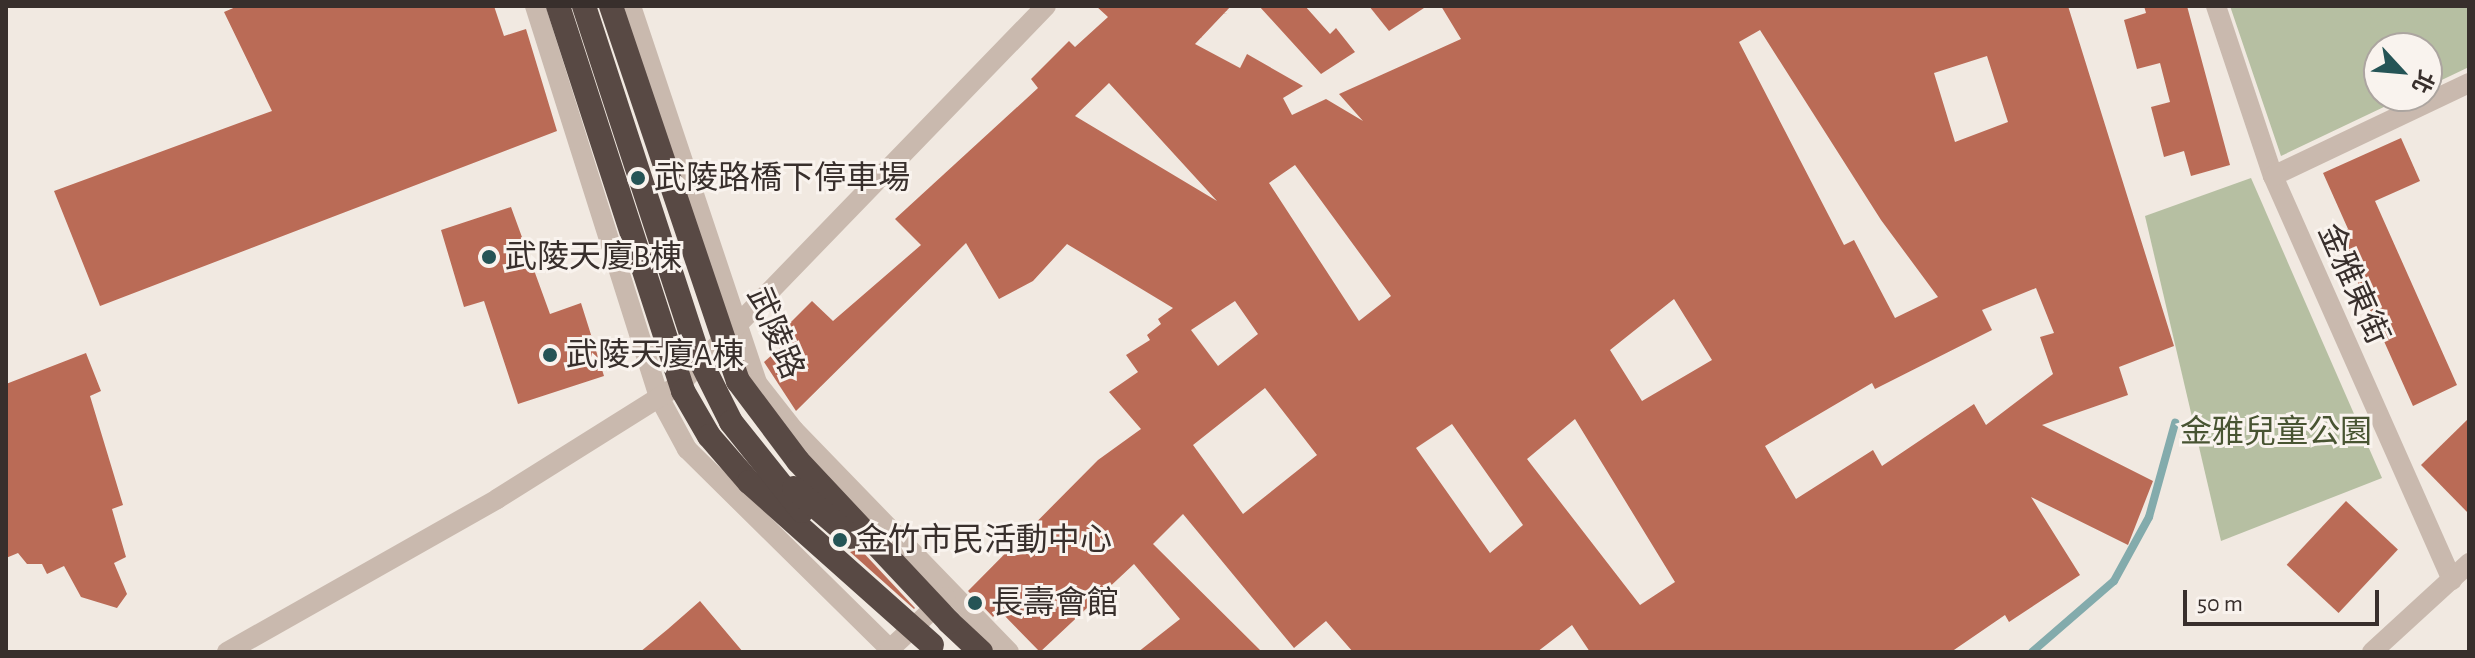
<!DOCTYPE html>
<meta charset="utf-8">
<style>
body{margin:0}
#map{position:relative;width:2475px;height:658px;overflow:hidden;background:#f1e9e1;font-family:"Alegreya Sans","Noto Sans TC",sans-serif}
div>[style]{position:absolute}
.green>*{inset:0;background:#b6bfa2}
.stream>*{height:8px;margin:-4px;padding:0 4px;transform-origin:4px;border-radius:4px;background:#83abac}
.building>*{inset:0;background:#ba6b56;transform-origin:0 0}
.minor>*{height:20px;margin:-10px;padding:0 10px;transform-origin:10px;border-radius:10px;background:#c9b9ae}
.highway>*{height:24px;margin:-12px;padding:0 12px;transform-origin:12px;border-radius:12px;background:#584944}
.highway-bridge>*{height:24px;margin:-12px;padding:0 12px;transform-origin:12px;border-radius:12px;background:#584944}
.dots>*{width:22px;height:22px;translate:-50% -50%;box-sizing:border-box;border:4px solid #f9f3ee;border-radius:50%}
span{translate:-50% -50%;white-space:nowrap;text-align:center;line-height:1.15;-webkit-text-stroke:6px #f9f3ee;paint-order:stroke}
.poi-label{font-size:32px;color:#382f2c}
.left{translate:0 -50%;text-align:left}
.street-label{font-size:32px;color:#382f2c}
.park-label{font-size:32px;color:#485432}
.frame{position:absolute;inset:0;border:8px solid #382f2c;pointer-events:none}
.north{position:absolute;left:2363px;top:32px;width:80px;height:80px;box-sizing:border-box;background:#f9f3ee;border:2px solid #aca5a0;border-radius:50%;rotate:116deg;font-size:22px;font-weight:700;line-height:32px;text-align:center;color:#382f2c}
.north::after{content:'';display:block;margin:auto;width:28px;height:36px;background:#255456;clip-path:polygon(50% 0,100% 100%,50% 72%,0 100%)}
.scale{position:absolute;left:2183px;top:590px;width:196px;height:36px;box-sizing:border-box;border:4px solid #382f2c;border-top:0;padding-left:10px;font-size:24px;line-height:28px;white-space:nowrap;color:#382f2c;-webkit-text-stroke:6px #f9f3ee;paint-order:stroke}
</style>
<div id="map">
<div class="green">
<div style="clip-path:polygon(2230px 6px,2469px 6px,2469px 67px,2427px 87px,2427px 48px,2379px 48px,2379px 96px,2407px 96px,2281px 156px)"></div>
<div style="clip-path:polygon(2251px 178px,2382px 478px,2221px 541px,2145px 216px)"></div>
</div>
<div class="stream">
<div style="left:2032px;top:652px;width:108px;rotate:-40.9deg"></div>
<div style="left:2114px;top:581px;width:73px;rotate:-61.3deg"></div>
<div style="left:2149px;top:517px;width:98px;rotate:-74.5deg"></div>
</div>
<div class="building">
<div style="clip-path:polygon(238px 6px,494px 6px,504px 36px,526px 29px,557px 131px,100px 306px,54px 191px,272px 111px,224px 12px)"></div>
<div style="clip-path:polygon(evenodd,1096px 6px,1231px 6px,1195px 44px,1240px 68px,1247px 54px,1303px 86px,1283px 98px,1292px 115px,1326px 99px,1363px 121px,1339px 94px,1461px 39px,1441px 6px,2068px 6px,2174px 346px,2119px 367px,2128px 395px,2042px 425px,2153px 481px,2128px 545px,2031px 497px,2080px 575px,2009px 622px,2005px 615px,1951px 652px,1590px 652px,1572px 625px,1537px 652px,1353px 652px,1326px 621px,1294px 648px,1183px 514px,1153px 544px,1262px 652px,1138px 652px,1180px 619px,1134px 564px,1040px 652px,999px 610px,993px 617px,968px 591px,1098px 460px,1141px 429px,1109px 392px,1138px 372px,1126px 355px,1150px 340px,1147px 335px,1161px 324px,1158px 319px,1173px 308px,1067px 244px,1033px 281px,999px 299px,966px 243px,796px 411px,764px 362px,797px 333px,788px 325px,812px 301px,833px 321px,921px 245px,895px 219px,1038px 88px,1031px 79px,1069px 41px,1075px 47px,1108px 17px,1096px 6px,1760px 30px,1881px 220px,1938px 297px,1895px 318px,1854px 240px,1844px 245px,1739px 42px,1760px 30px,1096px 6px,1987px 56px,2008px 122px,1955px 142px,1934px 73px,1987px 56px,1096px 6px,1109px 83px,1217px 201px,1075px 116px,1109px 83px,1096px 6px,1295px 165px,1391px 296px,1359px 321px,1269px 183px,1295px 165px,1096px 6px,2036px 288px,2054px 333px,2040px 337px,2053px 374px,1986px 425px,1974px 404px,1882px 466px,1873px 450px,1796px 499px,1765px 446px,1872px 383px,1875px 389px,1992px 330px,1982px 310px,2036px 288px,1096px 6px,1674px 299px,1712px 360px,1642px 401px,1610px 350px,1674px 299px,1096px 6px,1235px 301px,1258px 334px,1218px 366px,1191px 330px,1235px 301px,1096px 6px,1265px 388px,1317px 455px,1243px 514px,1193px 445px,1265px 388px,1096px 6px,1575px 419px,1675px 582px,1640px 605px,1527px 459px,1575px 419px,1096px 6px,1452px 424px,1523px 525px,1490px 553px,1416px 448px,1452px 424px)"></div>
<div style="clip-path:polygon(1259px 6px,1305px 6px,1330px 34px,1336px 28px,1355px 52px,1321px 74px)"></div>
<div style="clip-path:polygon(1369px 6px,1427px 6px,1389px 31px)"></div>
<div style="clip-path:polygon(2144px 6px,2187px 6px,2230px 165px,2191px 176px,2184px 151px,2164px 157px,2151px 107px,2170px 102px,2160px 63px,2137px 69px,2124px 20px,2146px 13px)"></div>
<div style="clip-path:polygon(2401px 138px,2420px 181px,2375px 201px,2457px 385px,2413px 406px,2336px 234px,2348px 229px,2323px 173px)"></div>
<div style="clip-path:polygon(511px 207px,550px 314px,581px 303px,604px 376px,518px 404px,484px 301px,464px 307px,441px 230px)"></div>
<div style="clip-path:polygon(86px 353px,101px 391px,90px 396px,123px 505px,112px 509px,126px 557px,114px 563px,127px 594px,117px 608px,81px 597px,64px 566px,47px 574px,42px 564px,27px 564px,18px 553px,6px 558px,6px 384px)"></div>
<div style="clip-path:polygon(2469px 418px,2469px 514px,2421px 465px)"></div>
<div style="left:2346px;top:501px;width:71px;height:87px;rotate:43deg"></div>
<div style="clip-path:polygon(860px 549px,915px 608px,914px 609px,850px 552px)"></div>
<div style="clip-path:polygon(700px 601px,743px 652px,640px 652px,668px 629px)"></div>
</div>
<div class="minor">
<div style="left:535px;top:6px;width:412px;rotate:72.4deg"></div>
<div style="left:660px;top:399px;width:57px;rotate:61.6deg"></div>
<div style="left:687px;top:449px;width:289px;rotate:44.6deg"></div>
<div style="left:631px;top:6px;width:397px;rotate:71.5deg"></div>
<div style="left:757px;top:383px;width:60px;rotate:51.8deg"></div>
<div style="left:794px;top:430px;width:309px;rotate:45.9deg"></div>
<div style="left:2216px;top:6px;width:179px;rotate:71.5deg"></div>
<div style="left:2273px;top:176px;width:442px;rotate:66.1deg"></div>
<div style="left:2273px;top:176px;width:217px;rotate:-25.4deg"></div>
<div style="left:890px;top:649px;width:76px;rotate:-42.9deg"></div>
<div style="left:227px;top:652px;width:310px;rotate:-29.5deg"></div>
<div style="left:497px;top:499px;width:216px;rotate:-32.1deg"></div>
<div style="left:680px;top:384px;width:526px;rotate:-45.92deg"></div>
<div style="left:2372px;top:652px;width:132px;rotate:-42.5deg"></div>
</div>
<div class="highway">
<div style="left:949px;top:622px;width:44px;rotate:43.2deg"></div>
</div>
<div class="highway-bridge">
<div style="left:558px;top:6px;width:405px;rotate:72deg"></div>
<div style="left:683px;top:391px;width:52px;rotate:60deg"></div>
<div style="left:709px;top:436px;width:61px;rotate:49deg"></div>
<div style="left:749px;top:482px;width:245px;rotate:41.7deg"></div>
<div style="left:584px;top:6px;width:373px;rotate:71.9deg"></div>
<div style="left:700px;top:360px;width:69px;rotate:63.4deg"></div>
<div style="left:731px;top:422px;width:114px;rotate:51.4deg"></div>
<div style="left:611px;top:6px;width:396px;rotate:71.3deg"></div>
<div style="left:738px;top:381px;width:100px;rotate:53.1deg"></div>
<div style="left:798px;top:461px;width:221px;rotate:46.8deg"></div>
<div style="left:794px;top:488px;width:75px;rotate:40.7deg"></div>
</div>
<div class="dots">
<div style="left:638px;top:178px;background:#255456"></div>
<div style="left:489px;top:257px;background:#255456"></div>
<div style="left:550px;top:355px;background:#255456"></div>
<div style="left:840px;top:540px;background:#255456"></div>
<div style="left:975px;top:603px;background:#255456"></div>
</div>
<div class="poi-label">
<span class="left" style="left:654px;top:178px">武陵路橋下停車場</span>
<span class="left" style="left:505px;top:257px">武陵天廈B棟</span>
<span class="left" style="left:566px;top:355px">武陵天廈A棟</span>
<span class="left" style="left:856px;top:540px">金竹市民活動中心</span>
<span class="left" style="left:991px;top:603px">長壽會館</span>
</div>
<div class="street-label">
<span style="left:2353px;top:284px;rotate:66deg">金雅東街</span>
<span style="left:775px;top:333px;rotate:67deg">武陵路</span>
</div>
<div class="park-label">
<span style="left:2276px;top:432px">金雅兒童公園</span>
</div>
<div class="frame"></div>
<div class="north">北</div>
<div class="scale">50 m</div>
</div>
